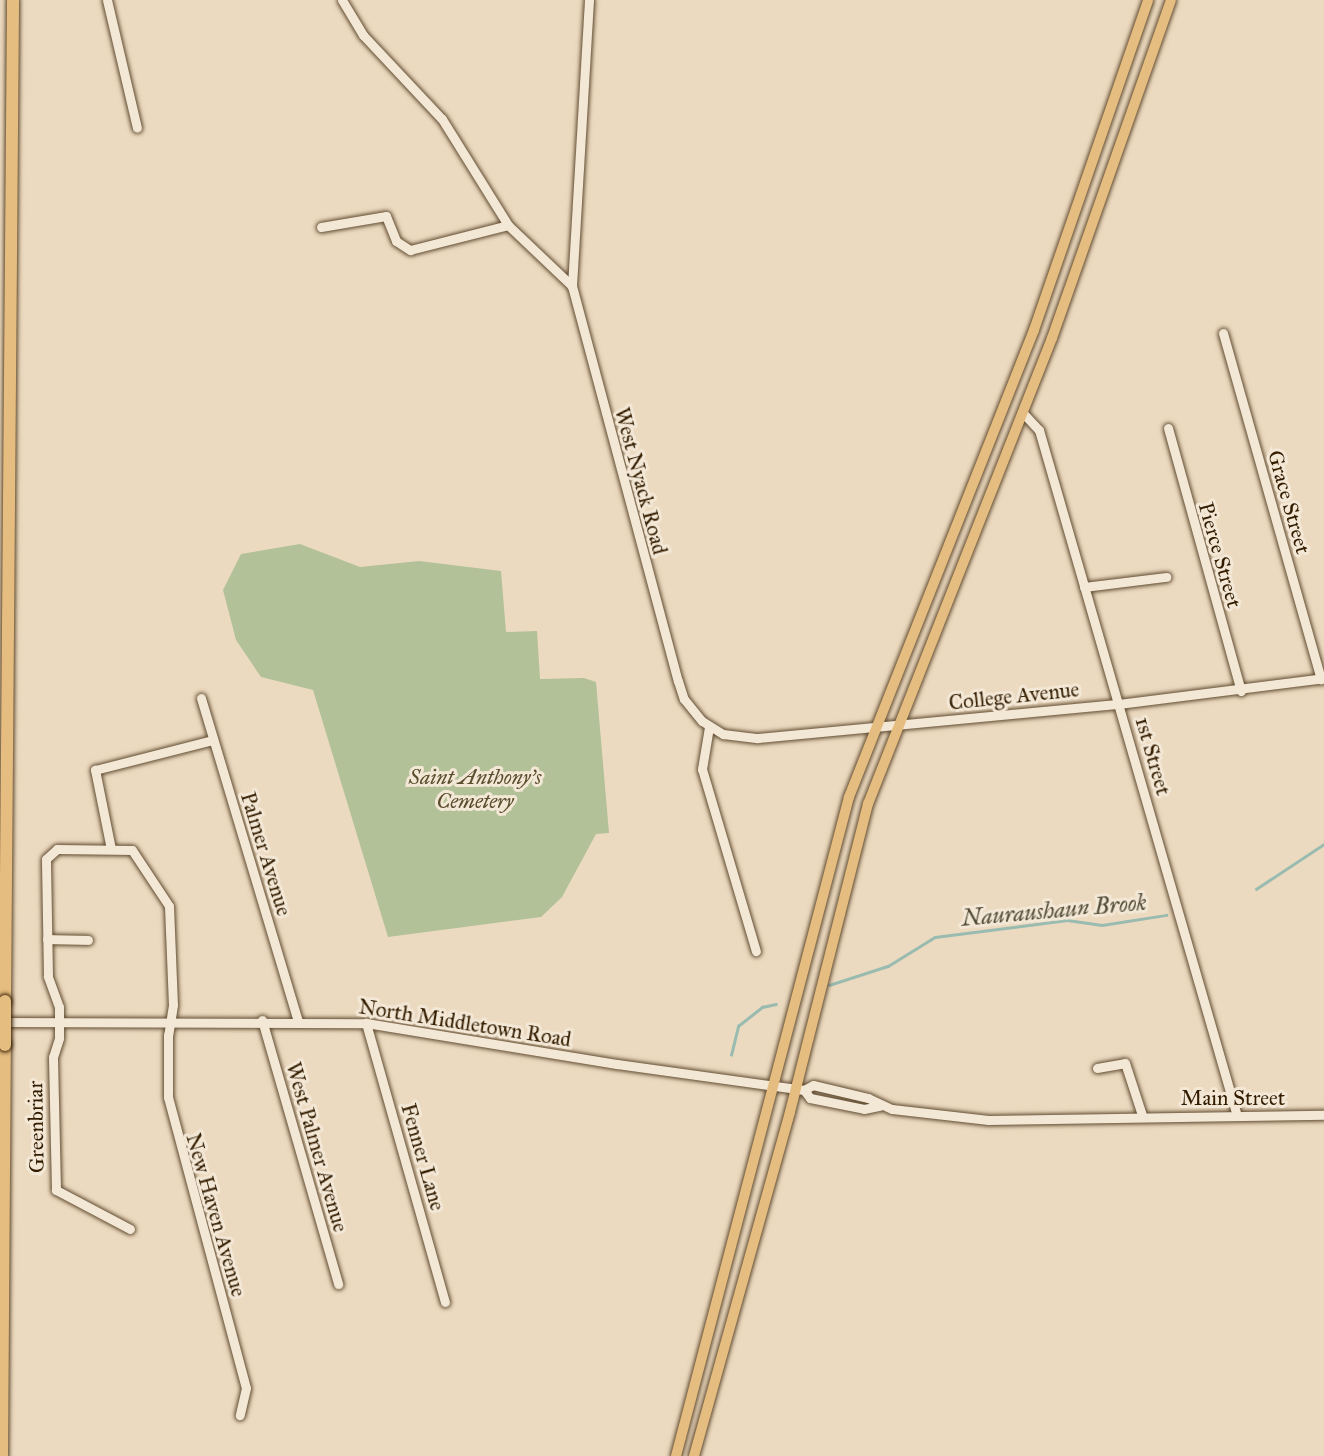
<!DOCTYPE html>
<style>
body{margin:0}
#map{position:relative;width:1324px;height:1456px;overflow:hidden;background:#ecdac0;font-family:"IM FELL Great Primer",serif}
div>[style]{position:absolute}
.green>*{inset:0;background:#b2c197}
.stream>*{height:2.5px;margin:-1.25px;padding:0 1.25px;transform-origin:1.25px;border-radius:1.25px;background:#99bbb0}
.roads{filter:drop-shadow(0 0 2px #614c30) drop-shadow(0 0 2px #614c30)}
.minor>*{height:9px;margin:-4.5px;padding:0 4.5px;transform-origin:4.5px;border-radius:4.5px;background:#f3e7d6}
.major>*{height:10px;margin:-5px;padding:0 5px;transform-origin:5px;border-radius:5px;background:#e6bd80}
.highway>*{height:12px;margin:-6px;padding:0 6px;transform-origin:6px;border-radius:6px;background:#e6bd80}
.bridges{filter:drop-shadow(0 0 2px #331d00) drop-shadow(0 0 2px #331d00)}
.highway-bridge>*{height:12px;margin:-6px;padding:0 6px;transform-origin:6px;border-radius:6px;background:#e6bd80}
span{translate:-50% -50%;white-space:nowrap;text-align:center;line-height:1.15;-webkit-text-stroke:6px #f3e7d6;paint-order:stroke}
.street-label{font-size:21px;color:#331d00}
.park-label{font-size:21px;color:#594e2d;font-style:italic}
.water-label{font-size:23px;color:#524c35;font-style:italic}
</style>
<div id="map">
<div class="green">
<div style="clip-path:polygon(300px 544px,360px 567px,419px 561px,501px 571px,506px 632px,537px 631px,540px 679px,584px 678px,596px 682px,609px 833px,596px 834px,562px 897px,541px 917px,388px 937px,313px 690px,261px 677px,236px 640px,223px 590px,241px 554px)"></div>
</div>
<div class="stream">
<div style="left:1256px;top:889px;width:82px;rotate:-33.5deg"></div>
<div style="left:829px;top:985px;width:62px;rotate:-17.9deg"></div>
<div style="left:888px;top:966px;width:55px;rotate:-31.7deg"></div>
<div style="left:935px;top:937px;width:133px;rotate:-7.3deg"></div>
<div style="left:1067px;top:920px;width:35px;rotate:8deg"></div>
<div style="left:1102px;top:925px;width:65px;rotate:-8.9deg"></div>
<div style="left:731px;top:1055px;width:30px;rotate:-76deg"></div>
<div style="left:738px;top:1026px;width:31px;rotate:-38deg"></div>
<div style="left:762px;top:1007px;width:14px;rotate:-12deg"></div>
</div>
<div class="roads">
<div class="minor">
<div style="left:107px;top:0;width:131px;rotate:76.8deg"></div>
<div style="left:342px;top:0;width:41px;rotate:59deg"></div>
<div style="left:363px;top:35px;width:115px;rotate:46.8deg"></div>
<div style="left:442px;top:119px;width:125px;rotate:58.1deg"></div>
<div style="left:508px;top:225px;width:88px;rotate:43.6deg"></div>
<div style="left:589px;top:0;width:287px;rotate:93.4deg"></div>
<div style="left:572px;top:286px;width:409px;rotate:75deg"></div>
<div style="left:678px;top:681px;width:19px;rotate:72deg"></div>
<div style="left:684px;top:699px;width:28px;rotate:51deg"></div>
<div style="left:702px;top:721px;width:25px;rotate:32deg"></div>
<div style="left:723px;top:734px;width:35px;rotate:7deg"></div>
<div style="left:758px;top:738px;width:363px;rotate:-5.4deg"></div>
<div style="left:1119px;top:704px;width:207px;rotate:-7.2deg"></div>
<div style="left:321px;top:227px;width:66px;rotate:-9.6deg"></div>
<div style="left:386px;top:216px;width:27px;rotate:68deg"></div>
<div style="left:396px;top:241px;width:17px;rotate:33deg"></div>
<div style="left:410px;top:250px;width:101px;rotate:-14.3deg"></div>
<div style="left:1223px;top:333px;width:360px;rotate:74.2deg"></div>
<div style="left:1023px;top:413px;width:23px;rotate:47deg"></div>
<div style="left:1039px;top:430px;width:714px;rotate:73.9deg"></div>
<div style="left:1168px;top:428px;width:273px;rotate:74.5deg"></div>
<div style="left:1084px;top:587px;width:83px;rotate:-7deg"></div>
<div style="left:201px;top:698px;width:337px;rotate:73.3deg"></div>
<div style="left:709px;top:727px;width:43px;rotate:99.5deg"></div>
<div style="left:702px;top:769px;width:190px;rotate:73.5deg"></div>
<div style="left:111px;top:849px;width:81px;rotate:-101.4deg"></div>
<div style="left:95px;top:770px;width:122px;rotate:-14.3deg"></div>
<div style="left:47px;top:939px;width:41px;rotate:1.4deg"></div>
<div style="left:262px;top:1020px;width:275px;rotate:73.9deg"></div>
<div style="left:1px;top:1022px;width:365px;rotate:0.2deg"></div>
<div style="left:366px;top:1023px;width:254px;rotate:9.3deg"></div>
<div style="left:617px;top:1064px;width:189px;rotate:7.9deg"></div>
<div style="left:804px;top:1090px;width:10px;rotate:-29deg"></div>
<div style="left:813px;top:1085px;width:57px;rotate:13.3deg"></div>
<div style="left:868px;top:1098px;width:26px;rotate:25deg"></div>
<div style="left:892px;top:1109px;width:97px;rotate:6.5deg"></div>
<div style="left:988px;top:1120px;width:336px;rotate:-0.9deg"></div>
<div style="left:366px;top:1023px;width:290px;rotate:74.2deg"></div>
<div style="left:1097px;top:1068px;width:28px;rotate:-10deg"></div>
<div style="left:1125px;top:1063px;width:55px;rotate:71.9deg"></div>
<div style="left:804px;top:1090px;width:10px;rotate:53deg"></div>
<div style="left:810px;top:1098px;width:55px;rotate:11.5deg"></div>
<div style="left:864px;top:1109px;width:16px;rotate:-11deg"></div>
<div style="left:130px;top:1229px;width:84px;rotate:-152.2deg"></div>
<div style="left:56px;top:1190px;width:133px;rotate:-91.3deg"></div>
<div style="left:53px;top:1057px;width:20px;rotate:-72deg"></div>
<div style="left:59px;top:1038px;width:31px;rotate:-90deg"></div>
<div style="left:59px;top:1007px;width:33px;rotate:-110deg"></div>
<div style="left:48px;top:976px;width:117px;rotate:-91deg"></div>
<div style="left:46px;top:859px;width:15px;rotate:-42deg"></div>
<div style="left:57px;top:849px;width:75px;rotate:0.8deg"></div>
<div style="left:132px;top:850px;width:67px;rotate:56.5deg"></div>
<div style="left:169px;top:906px;width:99px;rotate:87.7deg"></div>
<div style="left:173px;top:1005px;width:30px;rotate:99deg"></div>
<div style="left:168px;top:1035px;width:62px;rotate:90deg"></div>
<div style="left:168px;top:1097px;width:301px;rotate:75deg"></div>
<div style="left:246px;top:1388px;width:28px;rotate:103deg"></div>
</div>
<div class="major">
<div style="left:676px;top:1456px;width:681px;rotate:-75.29deg"></div>
<div style="left:849px;top:797px;width:502px;rotate:-68.39deg"></div>
<div style="left:1034px;top:330px;width:349px;rotate:-70.9deg"></div>
<div style="left:694px;top:1456px;width:357px;rotate:-74.4deg"></div>
<div style="left:790px;top:1112px;width:318px;rotate:-75.8deg"></div>
<div style="left:868px;top:804px;width:501px;rotate:-68.45deg"></div>
<div style="left:1052px;top:338px;width:358px;rotate:-70.6deg"></div>
</div>
<div class="highway">
<div style="left:5px;top:1001px;width:1001px;rotate:-89.54deg"></div>
<div style="left:2px;top:1456px;width:411px;rotate:-89.6deg"></div>
</div>
</div>
<div class="bridges">
<div class="highway-bridge">
<div style="left:5px;top:1045px;width:44px;rotate:-90deg"></div>
</div>
</div>
<div class="street-label">
<span style="left:641px;top:481px;rotate:75deg">West Nyack Road</span>
<span style="left:1289px;top:502px;rotate:74deg">Grace Street</span>
<span style="left:1220px;top:555px;rotate:74deg">Pierce Street</span>
<span style="left:1014px;top:696px;rotate:-6deg">College Avenue</span>
<span style="left:1153px;top:756px;rotate:74deg">1st Street</span>
<span style="left:266px;top:854px;rotate:73deg">Palmer Avenue</span>
<span style="left:465px;top:1023px;rotate:9deg">North Middletown Road</span>
<span style="left:1233px;top:1098px">Main Street</span>
<span style="left:36px;top:1127px;rotate:-91deg">Greenbriar</span>
<span style="left:317px;top:1147px;rotate:74deg">West Palmer Avenue</span>
<span style="left:423px;top:1157px;rotate:74deg">Fenner Lane</span>
<span style="left:216px;top:1215px;rotate:74deg">New Haven Avenue</span>
</div>
<div class="park-label">
<span style="left:475px;top:789px">Saint Anthony's<br>Cemetery</span>
</div>
<div class="water-label">
<span style="left:1054px;top:910px;rotate:-5deg">Nauraushaun Brook</span>
</div>
</div>
